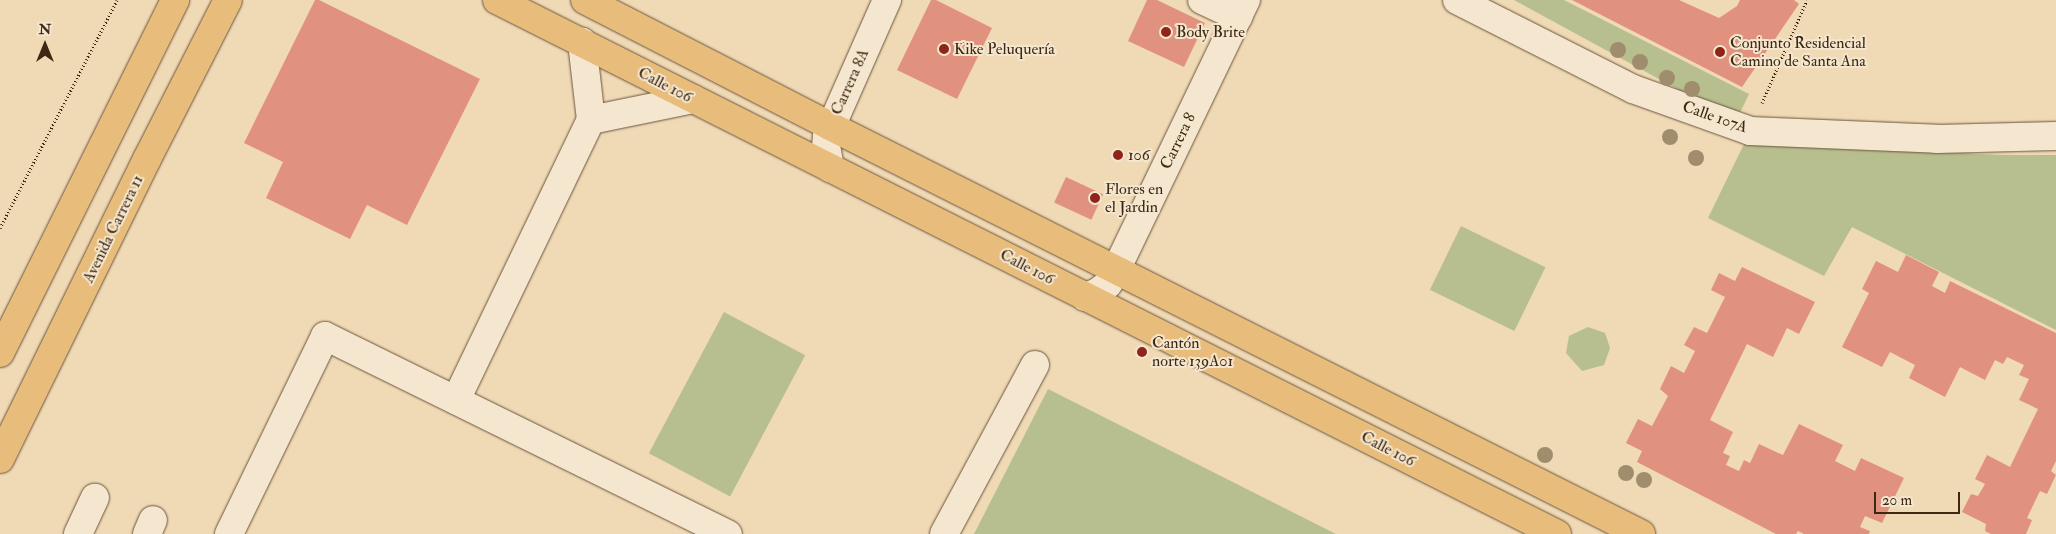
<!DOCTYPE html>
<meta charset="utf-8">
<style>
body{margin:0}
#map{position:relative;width:2056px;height:534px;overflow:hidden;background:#f0d9b5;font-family:"IM FELL Double Pica",serif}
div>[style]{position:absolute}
.green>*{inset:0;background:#b8bf8e;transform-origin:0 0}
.building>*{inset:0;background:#e1927f;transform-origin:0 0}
.path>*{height:3px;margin-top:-1.5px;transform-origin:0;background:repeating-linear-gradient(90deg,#3d2913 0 1px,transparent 0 3.5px)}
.roads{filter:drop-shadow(0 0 1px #6a553c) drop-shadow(0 0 1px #6a553c)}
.minor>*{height:28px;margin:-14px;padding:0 14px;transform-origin:14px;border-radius:14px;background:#f5e6cf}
.major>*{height:28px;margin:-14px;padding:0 14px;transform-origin:14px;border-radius:14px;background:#e8bc7a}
.trees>*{width:16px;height:16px;margin:-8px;border-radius:50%;background:#9f8d6d}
.dots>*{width:14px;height:14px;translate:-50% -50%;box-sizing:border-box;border:2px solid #f5e6cf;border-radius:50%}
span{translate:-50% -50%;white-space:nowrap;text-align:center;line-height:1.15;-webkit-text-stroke:4px #f5e6cf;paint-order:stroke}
.poi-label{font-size:16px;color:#3d2913}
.left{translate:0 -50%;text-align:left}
.street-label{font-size:16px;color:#3d2913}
.north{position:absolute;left:20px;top:20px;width:50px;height:50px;-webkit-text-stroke:4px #f5e6cf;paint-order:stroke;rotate:0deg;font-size:14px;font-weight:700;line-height:20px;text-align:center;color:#3d2913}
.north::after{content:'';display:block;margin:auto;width:18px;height:22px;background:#3d2913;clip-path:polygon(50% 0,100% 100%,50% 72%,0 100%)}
.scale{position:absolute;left:1874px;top:492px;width:86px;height:22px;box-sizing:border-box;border:2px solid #3d2913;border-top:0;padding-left:6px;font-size:15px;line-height:18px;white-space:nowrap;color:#3d2913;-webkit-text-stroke:4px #f5e6cf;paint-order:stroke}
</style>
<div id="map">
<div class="green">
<div style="clip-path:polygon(1514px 0,1564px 0,1749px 94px,1736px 121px)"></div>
<div style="clip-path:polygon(1745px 142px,2001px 155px,2056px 155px,2056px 330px,1852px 227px,1824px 276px,1708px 218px)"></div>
<div style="left:1461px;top:226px;width:94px;height:71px;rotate:26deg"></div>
<div style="left:724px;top:312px;width:92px;height:160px;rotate:28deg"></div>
<div style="clip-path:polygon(1588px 327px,1605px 333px,1610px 348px,1604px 365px,1582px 371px,1566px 353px,1569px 336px)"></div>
<div style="clip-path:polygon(1048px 389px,1336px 534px,974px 534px)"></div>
</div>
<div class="building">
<div style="clip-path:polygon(315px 0,319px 0,480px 79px,407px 225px,367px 205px,350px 239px,266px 198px,283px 162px,244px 143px)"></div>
<div style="clip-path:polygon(931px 0,936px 0,992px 28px,957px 99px,897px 70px)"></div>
<div style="clip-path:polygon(1147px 0,1157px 0,1205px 23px,1184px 67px,1128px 41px)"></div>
<div style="clip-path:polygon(1572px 0,1679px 0,1719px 18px,1737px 6px,1740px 0,1794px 0,1799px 4px,1742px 87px)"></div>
<div style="left:1066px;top:177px;width:41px;height:28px;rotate:25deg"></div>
<div style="clip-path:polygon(1906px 255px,1939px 272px,1932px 286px,1945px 293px,1950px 281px,2056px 333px,2056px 461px,2051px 471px,2056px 475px,2047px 494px,2040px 491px,2027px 518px,2032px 520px,2026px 534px,1991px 534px,1985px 531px,1986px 524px,1962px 512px,1971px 494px,1978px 496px,1985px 484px,1975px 479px,1987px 455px,2010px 467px,2038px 409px,2019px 400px,2029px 379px,2019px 375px,2024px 365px,2007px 357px,2003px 364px,1995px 360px,1985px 380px,1960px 367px,1945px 397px,1909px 378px,1915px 365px,1890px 352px,1882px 367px,1842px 347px,1869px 293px,1862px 289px,1876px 261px,1898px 272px)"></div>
<div style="clip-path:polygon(1742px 267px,1815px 302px,1799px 334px,1787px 328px,1773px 357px,1747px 344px,1710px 420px,1733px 432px,1723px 453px,1730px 456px,1726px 465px,1739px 471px,1744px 460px,1750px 463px,1759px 444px,1783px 455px,1799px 424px,1843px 445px,1835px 461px,1855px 471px,1861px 458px,1904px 478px,1882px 523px,1865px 516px,1860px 527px,1870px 531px,1869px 534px,1804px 534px,1798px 531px,1796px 534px,1776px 534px,1637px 462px,1642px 451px,1626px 443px,1638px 419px,1652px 426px,1668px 396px,1660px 389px,1671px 366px,1684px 373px,1695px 351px,1684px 345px,1694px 327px,1707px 333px,1725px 297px,1711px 290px,1719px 273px,1735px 281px)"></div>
</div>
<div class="path">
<div style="left:1762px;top:103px;width:112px;rotate:-66.4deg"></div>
<div style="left:0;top:228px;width:256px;rotate:-62.8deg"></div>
</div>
<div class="roads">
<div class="minor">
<div style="left:1202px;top:0;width:40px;rotate:25deg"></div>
<div style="left:1457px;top:0;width:197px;rotate:26.8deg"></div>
<div style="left:1633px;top:89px;width:124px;rotate:19.7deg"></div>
<div style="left:1750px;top:131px;width:187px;rotate:2.4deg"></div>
<div style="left:1937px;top:139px;width:119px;rotate:-1.4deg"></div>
<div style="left:591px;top:120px;width:104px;rotate:-11.6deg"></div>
<div style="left:830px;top:168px;width:22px;rotate:-100deg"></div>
<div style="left:826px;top:146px;width:10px;rotate:-84deg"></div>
<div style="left:827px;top:136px;width:149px;rotate:-66.2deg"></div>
<div style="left:1085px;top:297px;width:14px;rotate:-21deg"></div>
<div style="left:1098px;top:292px;width:13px;rotate:-39deg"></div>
<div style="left:1108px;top:284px;width:16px;rotate:-60deg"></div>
<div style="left:1116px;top:270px;width:300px;rotate:-64.3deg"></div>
<div style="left:456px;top:400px;width:311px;rotate:-64.3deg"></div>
<div style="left:591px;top:120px;width:79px;rotate:-96.6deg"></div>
<div style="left:78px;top:534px;width:40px;rotate:-65deg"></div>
<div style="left:147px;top:534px;width:15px;rotate:-67deg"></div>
<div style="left:229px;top:534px;width:220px;rotate:-64.1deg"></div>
<div style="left:325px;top:336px;width:449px;rotate:26.2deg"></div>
<div style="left:944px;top:534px;width:192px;rotate:-61.7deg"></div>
</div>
<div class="major">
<div style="left:497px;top:0;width:1187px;rotate:26.74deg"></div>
<div style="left:585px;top:0;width:276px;rotate:27.2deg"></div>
<div style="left:830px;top:126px;width:908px;rotate:26.71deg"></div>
<div style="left:0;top:353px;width:394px;rotate:-63.6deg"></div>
<div style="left:0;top:459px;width:334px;rotate:-63.9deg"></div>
<div style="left:147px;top:159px;width:178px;rotate:-63deg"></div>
</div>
</div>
<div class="trees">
<div style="left:1618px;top:50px"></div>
<div style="left:1640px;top:62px"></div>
<div style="left:1667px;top:78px"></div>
<div style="left:1692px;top:89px"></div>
<div style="left:1670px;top:137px"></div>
<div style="left:1696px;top:158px"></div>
<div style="left:1545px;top:455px"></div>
<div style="left:1626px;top:473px"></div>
<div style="left:1644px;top:480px"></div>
</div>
<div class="dots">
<div style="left:1166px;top:32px;background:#8f2418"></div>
<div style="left:944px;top:49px;background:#8f2418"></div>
<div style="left:1720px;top:52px;background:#8f2418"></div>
<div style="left:1118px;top:155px;background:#8f2418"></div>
<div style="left:1095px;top:198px;background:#8f2418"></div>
<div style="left:1142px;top:352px;background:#8f2418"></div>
</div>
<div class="poi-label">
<span class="left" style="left:1176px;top:32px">Body Brite</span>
<span class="left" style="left:1730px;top:52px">Conjunto Residencial<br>Camino de Santa Ana</span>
<span class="left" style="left:954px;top:49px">Kike Peluquería</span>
<span class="left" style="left:1128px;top:155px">106</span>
<span class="left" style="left:1105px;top:198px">Flores en<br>el Jardin</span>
<span class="left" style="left:1152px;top:352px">Cantón<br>norte 139A01</span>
</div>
<div class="street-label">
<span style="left:850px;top:82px;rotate:-66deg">Carrera 8A</span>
<span style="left:665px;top:85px;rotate:27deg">Calle 106</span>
<span style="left:1715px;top:117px;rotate:19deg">Calle 107A</span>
<span style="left:1178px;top:141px;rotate:-64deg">Carrera 8</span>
<span style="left:113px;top:229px;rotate:-64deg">Avenida Carrera 11</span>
<span style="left:1027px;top:267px;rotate:27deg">Calle 106</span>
<span style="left:1388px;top:449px;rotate:27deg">Calle 106</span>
</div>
<div class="north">N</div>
<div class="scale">20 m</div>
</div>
